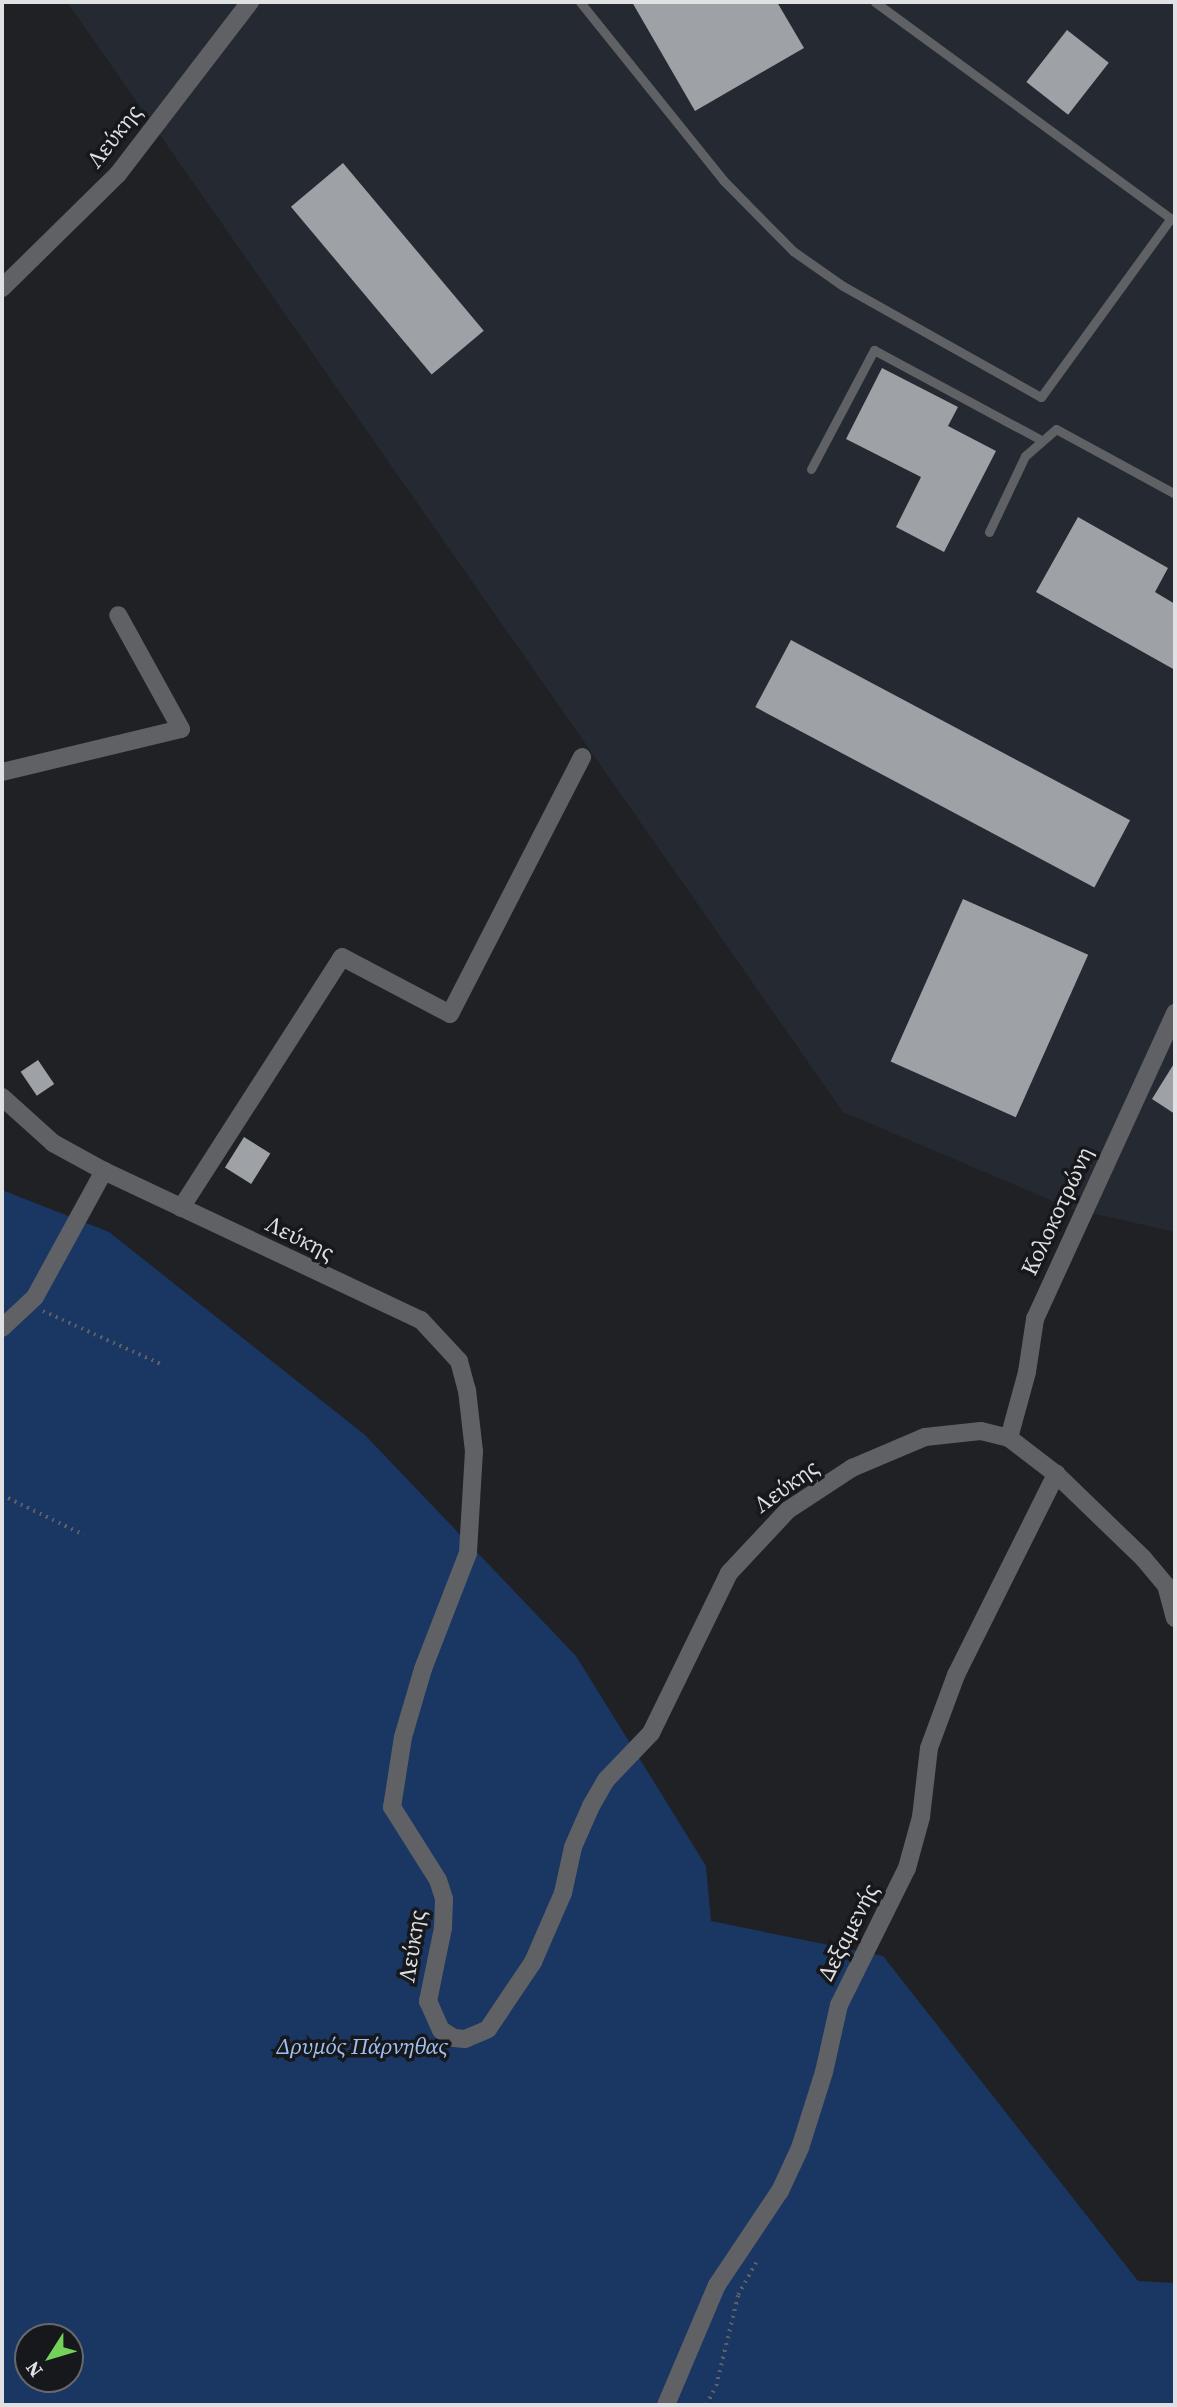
<!DOCTYPE html>
<meta charset="utf-8">
<style>
body{margin:0}
#map{position:relative;width:1177px;height:2407px;overflow:hidden;background:#1f2124;font-family:"Source Serif 4",serif}
div>[style]{position:absolute}
.built>*{inset:0;background:#252a32}
.green>*{inset:0;background:#1a3662}
.building>*{inset:0;background:#9ea1a5;transform-origin:0 0}
.path>*{height:3.5px;margin-top:-1.75px;transform-origin:0;background:repeating-linear-gradient(90deg,#5e6063 0 2px,transparent 0 7px)}
.service>*{height:9px;margin:-4.5px;padding:0 4.5px;transform-origin:4.5px;border-radius:4.5px;background:#5f6165}
.minor>*{height:18px;margin:-9px;padding:0 9px;transform-origin:9px;border-radius:9px;background:#5f6165}
.tertiary>*{height:18px;margin:-9px;padding:0 9px;transform-origin:9px;border-radius:9px;background:#5f6165}
span{translate:-50% -50%;white-space:nowrap;text-align:center;line-height:1.15;-webkit-text-stroke:7px #16181b;paint-order:stroke}
.street-label{font-size:23px;color:#e0e1e3}
.park-label{font-size:23px;color:#a0c0f4;font-style:italic}
.frame{position:absolute;inset:0;border:4px solid #e0e1e3;pointer-events:none}
.north{position:absolute;left:14px;top:2323px;width:70px;height:70px;box-sizing:border-box;background:#16181b;border:2px solid #67686b;border-radius:50%;rotate:233deg;font-size:19px;font-weight:700;line-height:28px;text-align:center;color:#e0e1e3}
.north::after{content:'';display:block;margin:auto;width:24px;height:32px;background:#74d25b;clip-path:polygon(50% 0,100% 100%,50% 72%,0 100%)}
</style>
<div id="map">
<div class="built">
<div style="clip-path:polygon(67px 2px,1175px 2px,1175px 1232px,1069px 1208px,843px 1112px)"></div>
</div>
<div class="green">
<div style="clip-path:polygon(evenodd,2px 1190px,109px 1232px,365px 1435px,576px 1656px,706px 1866px,711px 1921px,883px 1956px,1138px 2281px,1175px 2283px,1175px 2405px,2px 2405px,2px 1190px,28px 2337px,70px 2337px,70px 2379px,28px 2379px,28px 2337px)"></div>
</div>
<div class="building">
<div style="clip-path:polygon(632px 2px,777px 2px,804px 48px,695px 111px)"></div>
<div style="left:1067px;top:30px;width:53px;height:66px;rotate:38deg"></div>
<div style="left:343px;top:163px;width:219px;height:68px;rotate:50deg"></div>
<div style="clip-path:polygon(882px 368px,958px 407px,948px 426px,996px 451px,944px 552px,896px 527px,921px 477px,846px 439px)"></div>
<div style="clip-path:polygon(1078px 517px,1168px 568px,1155px 592px,1175px 604px,1175px 670px,1036px 592px)"></div>
<div style="left:791px;top:640px;width:384px;height:76px;rotate:28deg"></div>
<div style="left:963px;top:899px;width:137px;height:178px;rotate:24deg"></div>
<div style="left:38px;top:1060px;width:29px;height:21px;rotate:56deg"></div>
<div style="clip-path:polygon(1175px 1062px,1175px 1114px,1152px 1099px)"></div>
<div style="left:244px;top:1137px;width:31px;height:36px;rotate:32deg"></div>
</div>
<div class="path">
<div style="left:43px;top:1311px;width:132px;rotate:24.2deg"></div>
<div style="left:2px;top:1495px;width:91px;rotate:26deg"></div>
<div style="left:706px;top:2405px;width:21px;rotate:-62deg"></div>
<div style="left:716px;top:2386px;width:94px;rotate:-76.4deg"></div>
<div style="left:738px;top:2295px;width:38px;rotate:-61deg"></div>
</div>
<div class="service">
<div style="left:580px;top:2px;width:228px;rotate:51.2deg"></div>
<div style="left:723px;top:180px;width:100px;rotate:45.4deg"></div>
<div style="left:793px;top:251px;width:61px;rotate:35deg"></div>
<div style="left:843px;top:286px;width:227px;rotate:29.3deg"></div>
<div style="left:1041px;top:397px;width:221px;rotate:-54deg"></div>
<div style="left:875px;top:2px;width:369px;rotate:36.2deg"></div>
<div style="left:811px;top:469px;width:135px;rotate:-62.1deg"></div>
<div style="left:874px;top:350px;width:187px;rotate:28.3deg"></div>
<div style="left:989px;top:532px;width:84px;rotate:-64.7deg"></div>
<div style="left:1025px;top:456px;width:41px;rotate:-41.1deg"></div>
<div style="left:1056px;top:429px;width:136px;rotate:28.6deg"></div>
</div>
<div class="minor">
<div style="left:2px;top:772px;width:184px;rotate:-13.5deg"></div>
<div style="left:181px;top:729px;width:130px;rotate:-118.9deg"></div>
<div style="left:181px;top:1208px;width:298px;rotate:-57.3deg"></div>
<div style="left:342px;top:957px;width:122px;rotate:27.8deg"></div>
<div style="left:450px;top:1014px;width:289px;rotate:-62.8deg"></div>
<div style="left:2px;top:1328px;width:45px;rotate:-43.2deg"></div>
<div style="left:35px;top:1297px;width:144px;rotate:-61.3deg"></div>
</div>
<div class="tertiary">
<div style="left:2px;top:288px;width:163px;rotate:-44.5deg"></div>
<div style="left:118px;top:174px;width:217px;rotate:-52.5deg"></div>
<div style="left:2px;top:1097px;width:69px;rotate:42deg"></div>
<div style="left:53px;top:1143px;width:58px;rotate:28.8deg"></div>
<div style="left:104px;top:1171px;width:350px;rotate:25.2deg"></div>
<div style="left:421px;top:1320px;width:56px;rotate:47.2deg"></div>
<div style="left:459px;top:1361px;width:30px;rotate:75deg"></div>
<div style="left:467px;top:1390px;width:61px;rotate:83.5deg"></div>
<div style="left:474px;top:1451px;width:102px;rotate:93.4deg"></div>
<div style="left:468px;top:1553px;width:124px;rotate:111.2deg"></div>
<div style="left:423px;top:1669px;width:71px;rotate:106.4deg"></div>
<div style="left:403px;top:1737px;width:71px;rotate:98.9deg"></div>
<div style="left:392px;top:1807px;width:86px;rotate:57.8deg"></div>
<div style="left:438px;top:1880px;width:20px;rotate:72deg"></div>
<div style="left:444px;top:1899px;width:29px;rotate:92deg"></div>
<div style="left:443px;top:1928px;width:75px;rotate:101.6deg"></div>
<div style="left:428px;top:2001px;width:32px;rotate:66deg"></div>
<div style="left:441px;top:2030px;width:15px;rotate:32deg"></div>
<div style="left:454px;top:2038px;width:11px;rotate:5deg"></div>
<div style="left:465px;top:2039px;width:25px;rotate:-23deg"></div>
<div style="left:488px;top:2029px;width:81px;rotate:-56.1deg"></div>
<div style="left:533px;top:1962px;width:75px;rotate:-66.5deg"></div>
<div style="left:563px;top:1893px;width:47px;rotate:-77.7deg"></div>
<div style="left:573px;top:1847px;width:45px;rotate:-66.3deg"></div>
<div style="left:591px;top:1806px;width:30px;rotate:-60deg"></div>
<div style="left:606px;top:1780px;width:65px;rotate:-46.2deg"></div>
<div style="left:651px;top:1733px;width:178px;rotate:-64deg"></div>
<div style="left:729px;top:1573px;width:86px;rotate:-46.9deg"></div>
<div style="left:788px;top:1510px;width:77px;rotate:-33.3deg"></div>
<div style="left:852px;top:1468px;width:79px;rotate:-23deg"></div>
<div style="left:925px;top:1437px;width:56px;rotate:-6.1deg"></div>
<div style="left:981px;top:1431px;width:29px;rotate:14deg"></div>
<div style="left:1009px;top:1438px;width:59px;rotate:37.5deg"></div>
<div style="left:1056px;top:1474px;width:121px;rotate:44deg"></div>
<div style="left:1143px;top:1558px;width:35px;rotate:50deg"></div>
<div style="left:1166px;top:1585px;width:34px;rotate:75deg"></div>
<div style="left:1009px;top:1438px;width:68px;rotate:-74.7deg"></div>
<div style="left:1027px;top:1372px;width:54px;rotate:-81.4deg"></div>
<div style="left:1035px;top:1319px;width:337px;rotate:-65.4deg"></div>
<div style="left:666px;top:2405px;width:130px;rotate:-67deg"></div>
<div style="left:717px;top:2285px;width:113px;rotate:-56.2deg"></div>
<div style="left:780px;top:2191px;width:47px;rotate:-65.1deg"></div>
<div style="left:800px;top:2148px;width:80px;rotate:-72.5deg"></div>
<div style="left:824px;top:2072px;width:69px;rotate:-77.4deg"></div>
<div style="left:839px;top:2005px;width:153px;rotate:-63.6deg"></div>
<div style="left:907px;top:1868px;width:53px;rotate:-74.6deg"></div>
<div style="left:921px;top:1817px;width:69px;rotate:-83.4deg"></div>
<div style="left:929px;top:1748px;width:78px;rotate:-69.7deg"></div>
<div style="left:956px;top:1675px;width:225px;rotate:-63.5deg"></div>
</div>
<div class="street-label">
<span style="left:114px;top:136px;rotate:-52deg">Λεύκης</span>
<span style="left:1057px;top:1211px;rotate:-65deg">Κολοκοτρώνη</span>
<span style="left:300px;top:1238px;rotate:26deg">Λεύκης</span>
<span style="left:786px;top:1486px;rotate:-36deg">Λεύκης</span>
<span style="left:848px;top:1932px;rotate:-63deg">Δεξαμενής</span>
<span style="left:412px;top:1946px;rotate:-81deg">Λεύκης</span>
</div>
<div class="park-label">
<span style="left:362px;top:2046px">Δρυμός Πάρνηθας</span>
</div>
<div class="frame"></div>
<div class="north">N</div>
</div>
